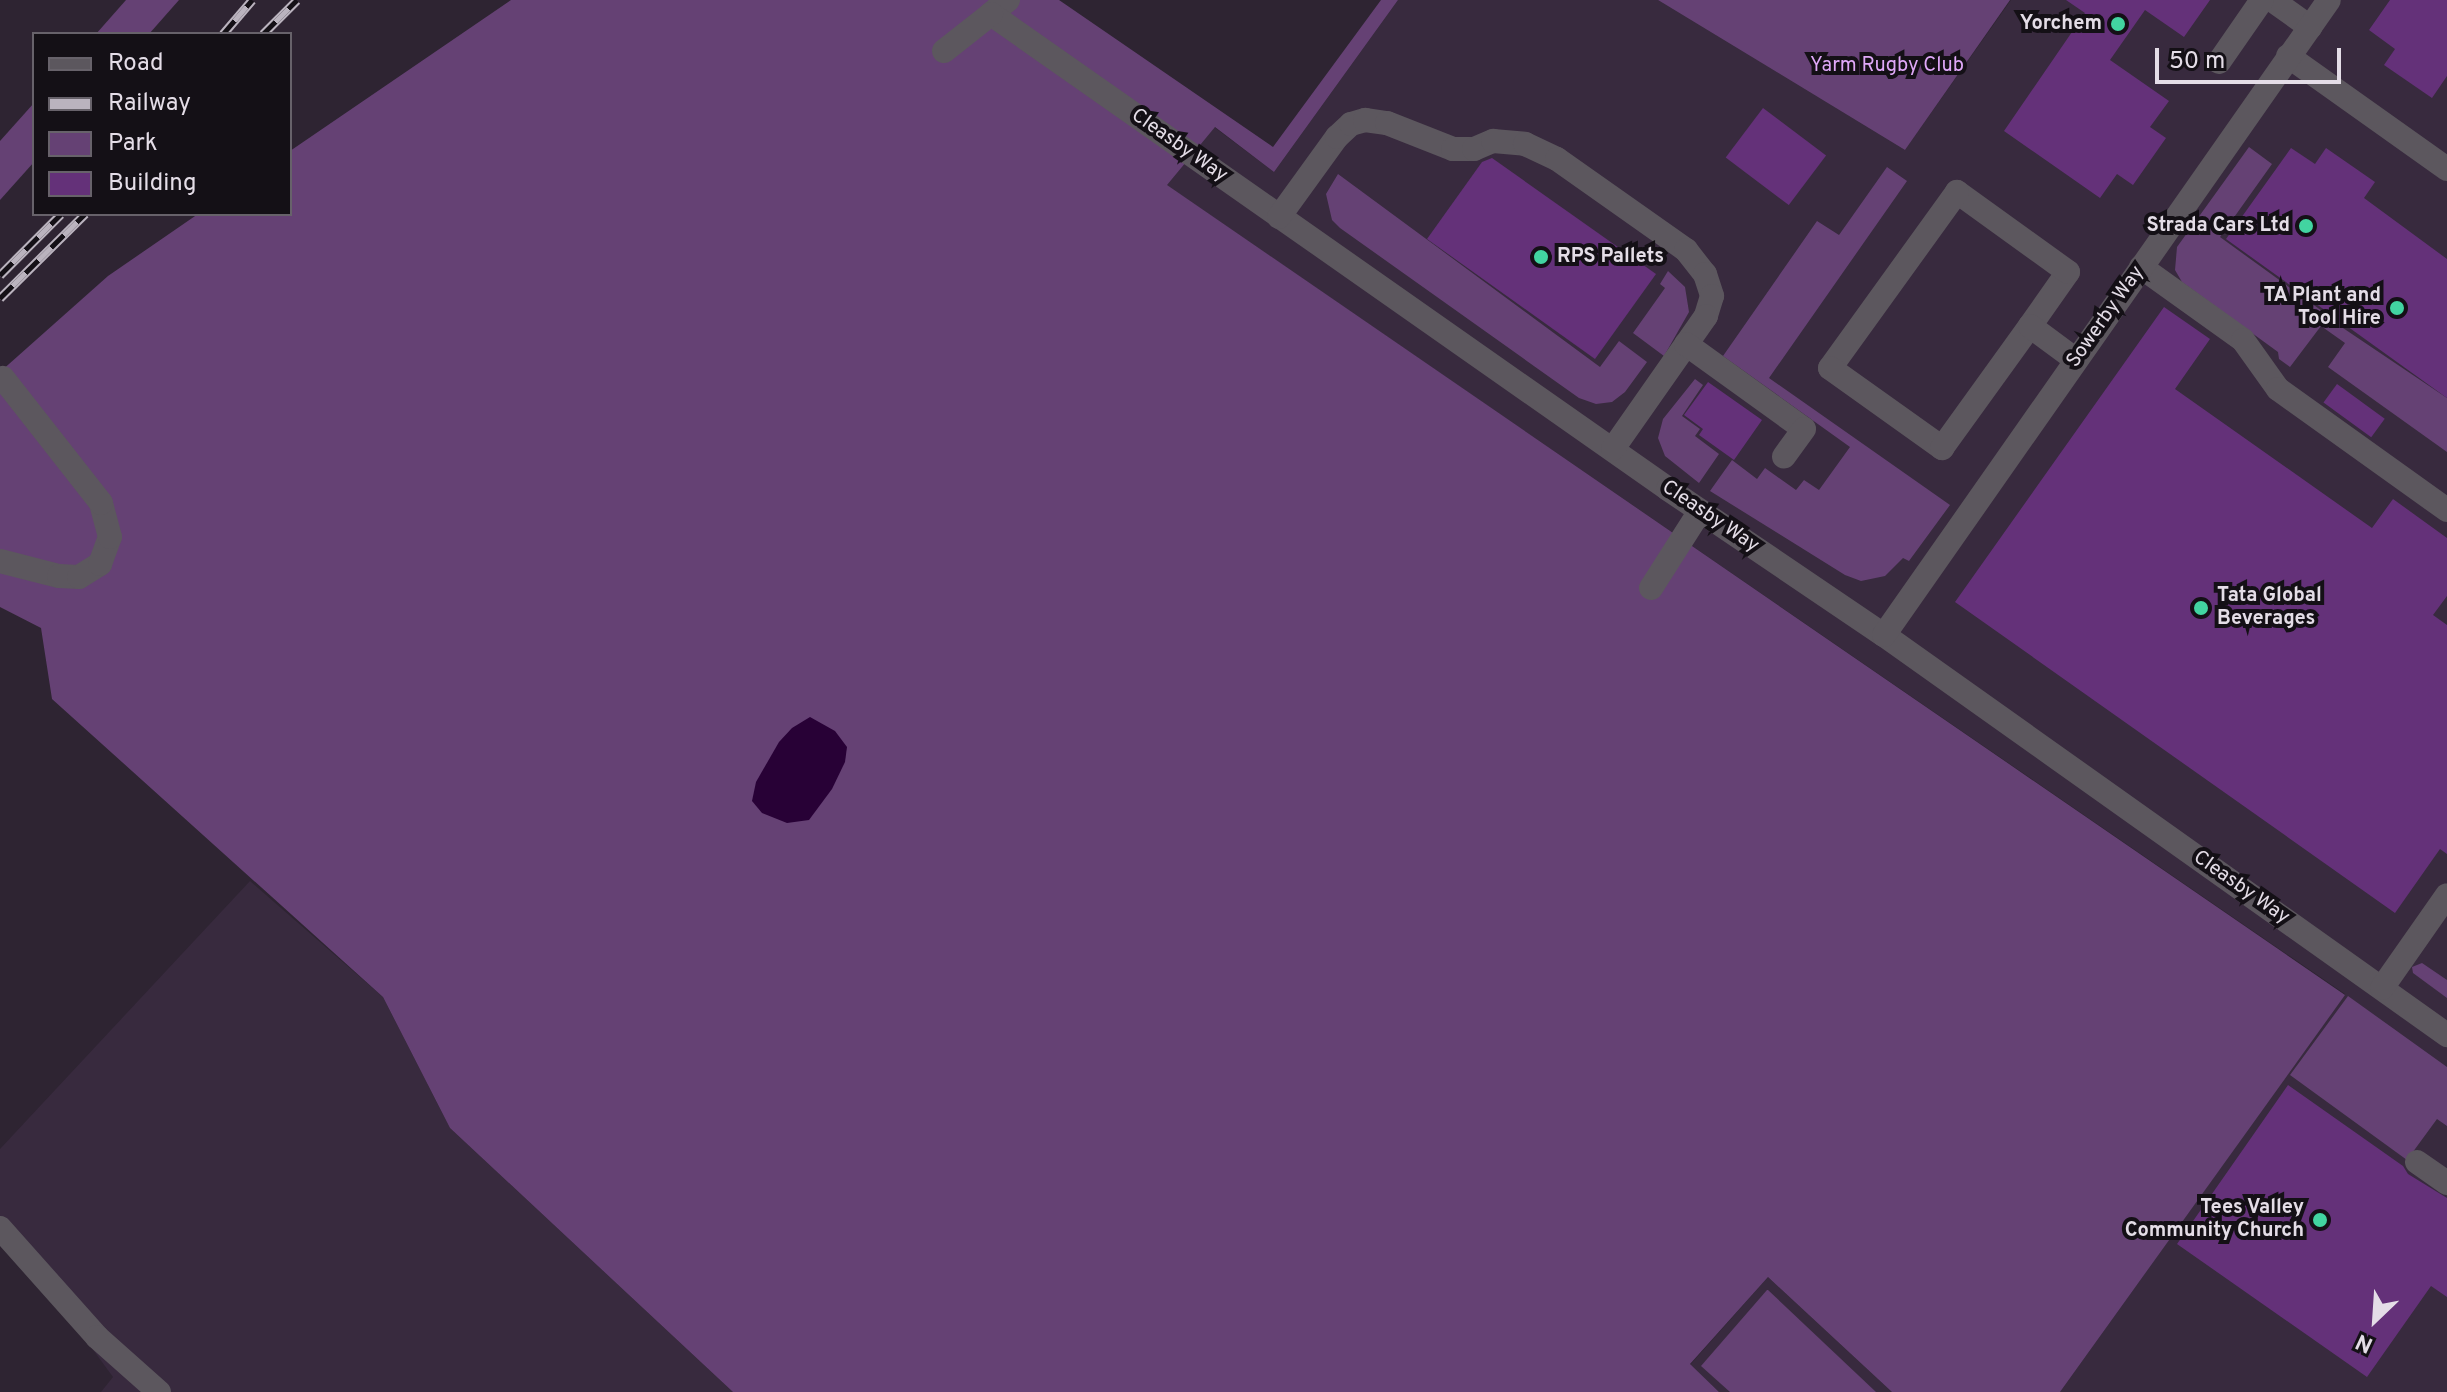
<!DOCTYPE html>
<style>
body{margin:0}
#map{position:relative;width:2447px;height:1392px;overflow:hidden;background:#2e2432;font-family:Overpass,sans-serif}
div>[style]{position:absolute}
.built>*{inset:0;background:#382a3e}
.green>*{inset:0;background:#654174}
.water>*{inset:0;background:#280136}
.building>*{inset:0;background:#643179;transform-origin:0 0}
.minor>*{height:24px;margin:-12px;padding:0 12px;transform-origin:12px;border-radius:12px;background:#5c575e}
.rail>*{height:9px;margin-top:-4.5px;transform-origin:0;background:repeating-linear-gradient(90deg,#141016 0 18px,#bab3be 0 36px);box-sizing:border-box;border-block:2px solid #bab3be}
.dots>*{width:22px;height:22px;translate:-50% -50%;box-sizing:border-box;border:4px solid #141016;border-radius:50%}
span{translate:-50% -50%;white-space:nowrap;text-align:center;line-height:1.15;-webkit-text-stroke:8px #141016;paint-order:stroke}
.poi-label{font-size:20px;color:#e4dde7;font-weight:700}
.right{translate:-100% -50%;text-align:right}
.left{translate:0 -50%;text-align:left}
.park-label{font-size:20px;color:#dfa8f8}
.street-label{font-size:20px;color:#e4dde7}
.legend{position:absolute;left:32px;top:32px;width:260px;height:184px;box-sizing:border-box;background:#141016;border:2px solid #67626a;margin:0;padding:10px 14px;list-style:none;font-size:24px;color:#e4dde7}
.legend li{display:flex;align-items:center;gap:16px;height:40px}
.legend b{width:40px;border:2px solid #67626a}
.north{position:absolute;left:2335px;top:1280px;width:80px;height:80px;-webkit-text-stroke:6px #141016;paint-order:stroke;rotate:205deg;font-size:22px;font-weight:700;line-height:32px;text-align:center;color:#e4dde7}
.north::after{content:'';display:block;margin:auto;width:28px;height:36px;background:#e4dde7;clip-path:polygon(50% 0,100% 100%,50% 72%,0 100%)}
.scale{position:absolute;left:2155px;top:48px;width:186px;height:36px;box-sizing:border-box;border:4px solid #e4dde7;border-top:0;padding-left:10px;font-size:24px;line-height:28px;white-space:nowrap;color:#e4dde7;-webkit-text-stroke:6px #141016;paint-order:stroke}
</style>
<div id="map">
<div class="built">
<div style="clip-path:polygon(1398px 0,1658px 0,1905px 150px,2011px 0,2447px 0,2447px 1392px,2060px 1392px,2345px 994px,1166px 185px,1214px 127px,1274px 172px)"></div>
<div style="clip-path:polygon(250px 881px,383px 997px,450px 1128px,733px 1392px,101px 1392px,113px 1377px,0 1223px,0 1149px)"></div>
<div style="clip-path:polygon(1768px 1277px,1892px 1392px,1719px 1392px,1690px 1365px)"></div>
</div>
<div class="green">
<div style="clip-path:polygon(126px 0,179px 0,149px 34px,96px 34px)"></div>
<div style="clip-path:polygon(511px 0,1059px 0,1273px 147px,1381px 0,1398px 0,1274px 172px,1215px 127px,1167px 185px,2345px 995px,2060px 1392px,1892px 1392px,1768px 1277px,1690px 1364px,1719px 1392px,733px 1392px,450px 1128px,383px 997px,52px 699px,41px 628px,0 607px,0 372px,108px 276px,198px 214px,290px 214px,290px 151px)"></div>
<div style="clip-path:polygon(1658px 0,2010px 0,1905px 150px)"></div>
<div style="clip-path:polygon(34px 103px,34px 162px,0 200px,0 141px)"></div>
<div style="clip-path:polygon(2249px 147px,2272px 164px,2220px 237px,2322px 311px,2353px 267px,2401px 245px,2343px 328px,2447px 398px,2447px 452px,2328px 367px,2345px 343px,2321px 326px,2290px 367px,2279px 359px,2278px 352px,2182px 282px,2175px 270px,2177px 247px)"></div>
<div style="clip-path:polygon(1887px 167px,1907px 181px,1769px 378px,1950px 505px,1909px 561px,1903px 558px,1885px 576px,1861px 581px,1845px 575px,1710px 491px,1732px 460px,1757px 479px,1765px 468px,1796px 490px,1804px 480px,1819px 490px,1850px 447px,1723px 356px,1817px 221px,1839px 235px)"></div>
<div style="clip-path:polygon(1338px 174px,1600px 367px,1619px 341px,1647px 362px,1625px 392px,1612px 402px,1596px 404px,1579px 398px,1340px 228px,1332px 220px,1326px 194px)"></div>
<div style="clip-path:polygon(1668px 271px,1685px 287px,1689px 312px,1664px 356px,1633px 333px,1665px 288px,1660px 284px)"></div>
<div style="clip-path:polygon(1695px 379px,1703px 385px,1682px 416px,1700px 429px,1695px 436px,1719px 454px,1699px 483px,1665px 456px,1658px 438px,1663px 419px)"></div>
<div style="clip-path:polygon(2422px 963px,2447px 980px,2447px 998px,2413px 973px,2412px 967px)"></div>
<div style="clip-path:polygon(2348px 996px,2447px 1067px,2447px 1126px,2437px 1119px,2407px 1160px,2290px 1075px)"></div>
<div style="clip-path:polygon(1767px 1290px,1768px 1290px,1876px 1392px,1730px 1392px,1701px 1366px)"></div>
</div>
<div class="water">
<div style="clip-path:polygon(810px 717px,835px 731px,847px 747px,845px 762px,832px 789px,809px 820px,787px 823px,762px 813px,752px 801px,756px 782px,779px 742px,792px 728px)"></div>
</div>
<div class="building">
<div style="clip-path:polygon(2066px 0,2210px 0,2184px 37px,2145px 10px,2110px 60px,2169px 101px,2150px 127px,2166px 138px,2133px 185px,2117px 174px,2100px 198px,2004px 131px,2085px 13px)"></div>
<div style="clip-path:polygon(2390px 0,2447px 0,2447px 76px,2432px 98px,2384px 65px,2395px 49px,2369px 30px)"></div>
<div style="left:1763px;top:108px;width:79px;height:62px;rotate:37deg"></div>
<div style="clip-path:polygon(2291px 148px,2315px 164px,2326px 148px,2375px 182px,2364px 198px,2447px 259px,2447px 398px,2226px 239px)"></div>
<div style="clip-path:polygon(1492px 158px,1656px 274px,1595px 359px,1427px 239px,1482px 162px)"></div>
<div style="clip-path:polygon(2164px 307px,2210px 339px,2175px 389px,2372px 528px,2393px 499px,2447px 538px,2447px 596px,2433px 615px,2447px 625px,2447px 854px,2440px 849px,2395px 913px,1955px 602px)"></div>
<div style="clip-path:polygon(1708px 382px,1762px 420px,1734px 460px,1699px 435px,1703px 429px,1684px 415px)"></div>
<div style="left:2337px;top:384px;width:59px;height:23px;rotate:36deg"></div>
<div style="clip-path:polygon(2288px 1085px,2403px 1166px,2408px 1174px,2447px 1198px,2447px 1297px,2431px 1286px,2367px 1377px,2177px 1244px)"></div>
</div>
<div class="minor">
<div style="left:1008px;top:0;width:22px;rotate:141deg"></div>
<div style="left:991px;top:14px;width:827px;rotate:35.05deg"></div>
<div style="left:1668px;top:489px;width:261px;rotate:34.1deg"></div>
<div style="left:1884px;top:635px;width:691px;rotate:35.39deg"></div>
<div style="left:2272px;top:0;width:47px;rotate:35.4deg"></div>
<div style="left:944px;top:51px;width:60px;rotate:-38.2deg"></div>
<div style="left:2288px;top:56px;width:195px;rotate:35.4deg"></div>
<div style="left:2219px;top:62px;width:75px;rotate:-55.3deg"></div>
<div style="left:1279px;top:217px;width:99px;rotate:-54.1deg"></div>
<div style="left:1337px;top:137px;width:19px;rotate:-43deg"></div>
<div style="left:1351px;top:124px;width:15px;rotate:-16deg"></div>
<div style="left:1365px;top:120px;width:22px;rotate:8deg"></div>
<div style="left:1387px;top:123px;width:71px;rotate:21.5deg"></div>
<div style="left:1453px;top:149px;width:21px"></div>
<div style="left:1474px;top:149px;width:21px;rotate:-23deg"></div>
<div style="left:1493px;top:141px;width:32px;rotate:5deg"></div>
<div style="left:1525px;top:144px;width:35px;rotate:25deg"></div>
<div style="left:1557px;top:159px;width:158px;rotate:35.2deg"></div>
<div style="left:1686px;top:250px;width:31px;rotate:52deg"></div>
<div style="left:1705px;top:274px;width:23px;rotate:72deg"></div>
<div style="left:1712px;top:296px;width:21px;rotate:107deg"></div>
<div style="left:1706px;top:316px;width:162px;rotate:125deg"></div>
<div style="left:2141px;top:267px;width:125px;rotate:35.6deg"></div>
<div style="left:2243px;top:340px;width:60px;rotate:54.5deg"></div>
<div style="left:2278px;top:389px;width:208px;rotate:35.6deg"></div>
<div style="left:2030px;top:326px;width:66px;rotate:-54.9deg"></div>
<div style="left:2068px;top:272px;width:137px;rotate:-144.2deg"></div>
<div style="left:1957px;top:192px;width:217px;rotate:125.8deg"></div>
<div style="left:1830px;top:368px;width:138px;rotate:35.5deg"></div>
<div style="left:1942px;top:448px;width:150px;rotate:-54.2deg"></div>
<div style="left:2030px;top:326px;width:57px;rotate:36.5deg"></div>
<div style="left:1686px;top:344px;width:145px;rotate:35.8deg"></div>
<div style="left:1804px;top:429px;width:34px;rotate:126deg"></div>
<div style="left:0;top:561px;width:61px;rotate:14.3deg"></div>
<div style="left:59px;top:576px;width:20px;rotate:3deg"></div>
<div style="left:79px;top:577px;width:25px;rotate:-32deg"></div>
<div style="left:100px;top:564px;width:29px;rotate:-70deg"></div>
<div style="left:110px;top:537px;width:35px;rotate:-105deg"></div>
<div style="left:101px;top:503px;width:159px;rotate:-128.1deg"></div>
<div style="left:1651px;top:588px;width:91px;rotate:-57.5deg"></div>
<div style="left:1884px;top:635px;width:775px;rotate:-54.98deg"></div>
<div style="left:2382px;top:988px;width:113px;rotate:-55deg"></div>
<div style="left:2417px;top:1162px;width:37px;rotate:35deg"></div>
<div style="left:0;top:1228px;width:146px;rotate:48.3deg"></div>
<div style="left:97px;top:1337px;width:83px;rotate:41.6deg"></div>
</div>
<div class="rail">
<div style="left:223px;top:34px;width:45px;rotate:-49.5deg"></div>
<div style="left:263px;top:34px;width:48px;rotate:-45deg"></div>
<div style="left:0;top:275px;width:86px;rotate:-45deg"></div>
<div style="left:0;top:298px;width:120px;rotate:-44.7deg"></div>
</div>
<div class="dots">
<div style="left:2118px;top:24px;background:#42d4a1"></div>
<div style="left:2306px;top:226px;background:#42d4a1"></div>
<div style="left:1541px;top:257px;background:#42d4a1"></div>
<div style="left:2397px;top:308px;background:#42d4a1"></div>
<div style="left:2201px;top:608px;background:#42d4a1"></div>
<div style="left:2320px;top:1220px;background:#42d4a1"></div>
</div>
<div class="poi-label">
<span class="right" style="left:2102px;top:24px">Yorchem</span>
<span class="right" style="left:2290px;top:226px">Strada Cars Ltd</span>
<span class="left" style="left:1557px;top:257px">RPS Pallets</span>
<span class="right" style="left:2381px;top:308px">TA Plant and<br>Tool Hire</span>
<span class="left" style="left:2217px;top:608px">Tata Global<br>Beverages</span>
<span class="right" style="left:2304px;top:1220px">Tees Valley<br>Community Church</span>
</div>
<div class="park-label">
<span style="left:1887px;top:66px">Yarm Rugby Club</span>
</div>
<div class="street-label">
<span style="left:1179px;top:146px;rotate:35deg">Cleasby Way</span>
<span style="left:2106px;top:317px;rotate:-55deg">Sowerby Way</span>
<span style="left:1710px;top:517px;rotate:34deg">Cleasby Way</span>
<span style="left:2241px;top:888px;rotate:35deg">Cleasby Way</span>
</div>
<ul class="legend">
<li><b style="height:10px;background:#5c575e"></b>Road</li>
<li><b style="height:10px;background:#bab3be"></b>Railway</li>
<li><b style="height:22px;background:#654174"></b>Park</li>
<li><b style="height:22px;background:#643179"></b>Building</li>
</ul>
<div class="north">N</div>
<div class="scale">50 m</div>
</div>
